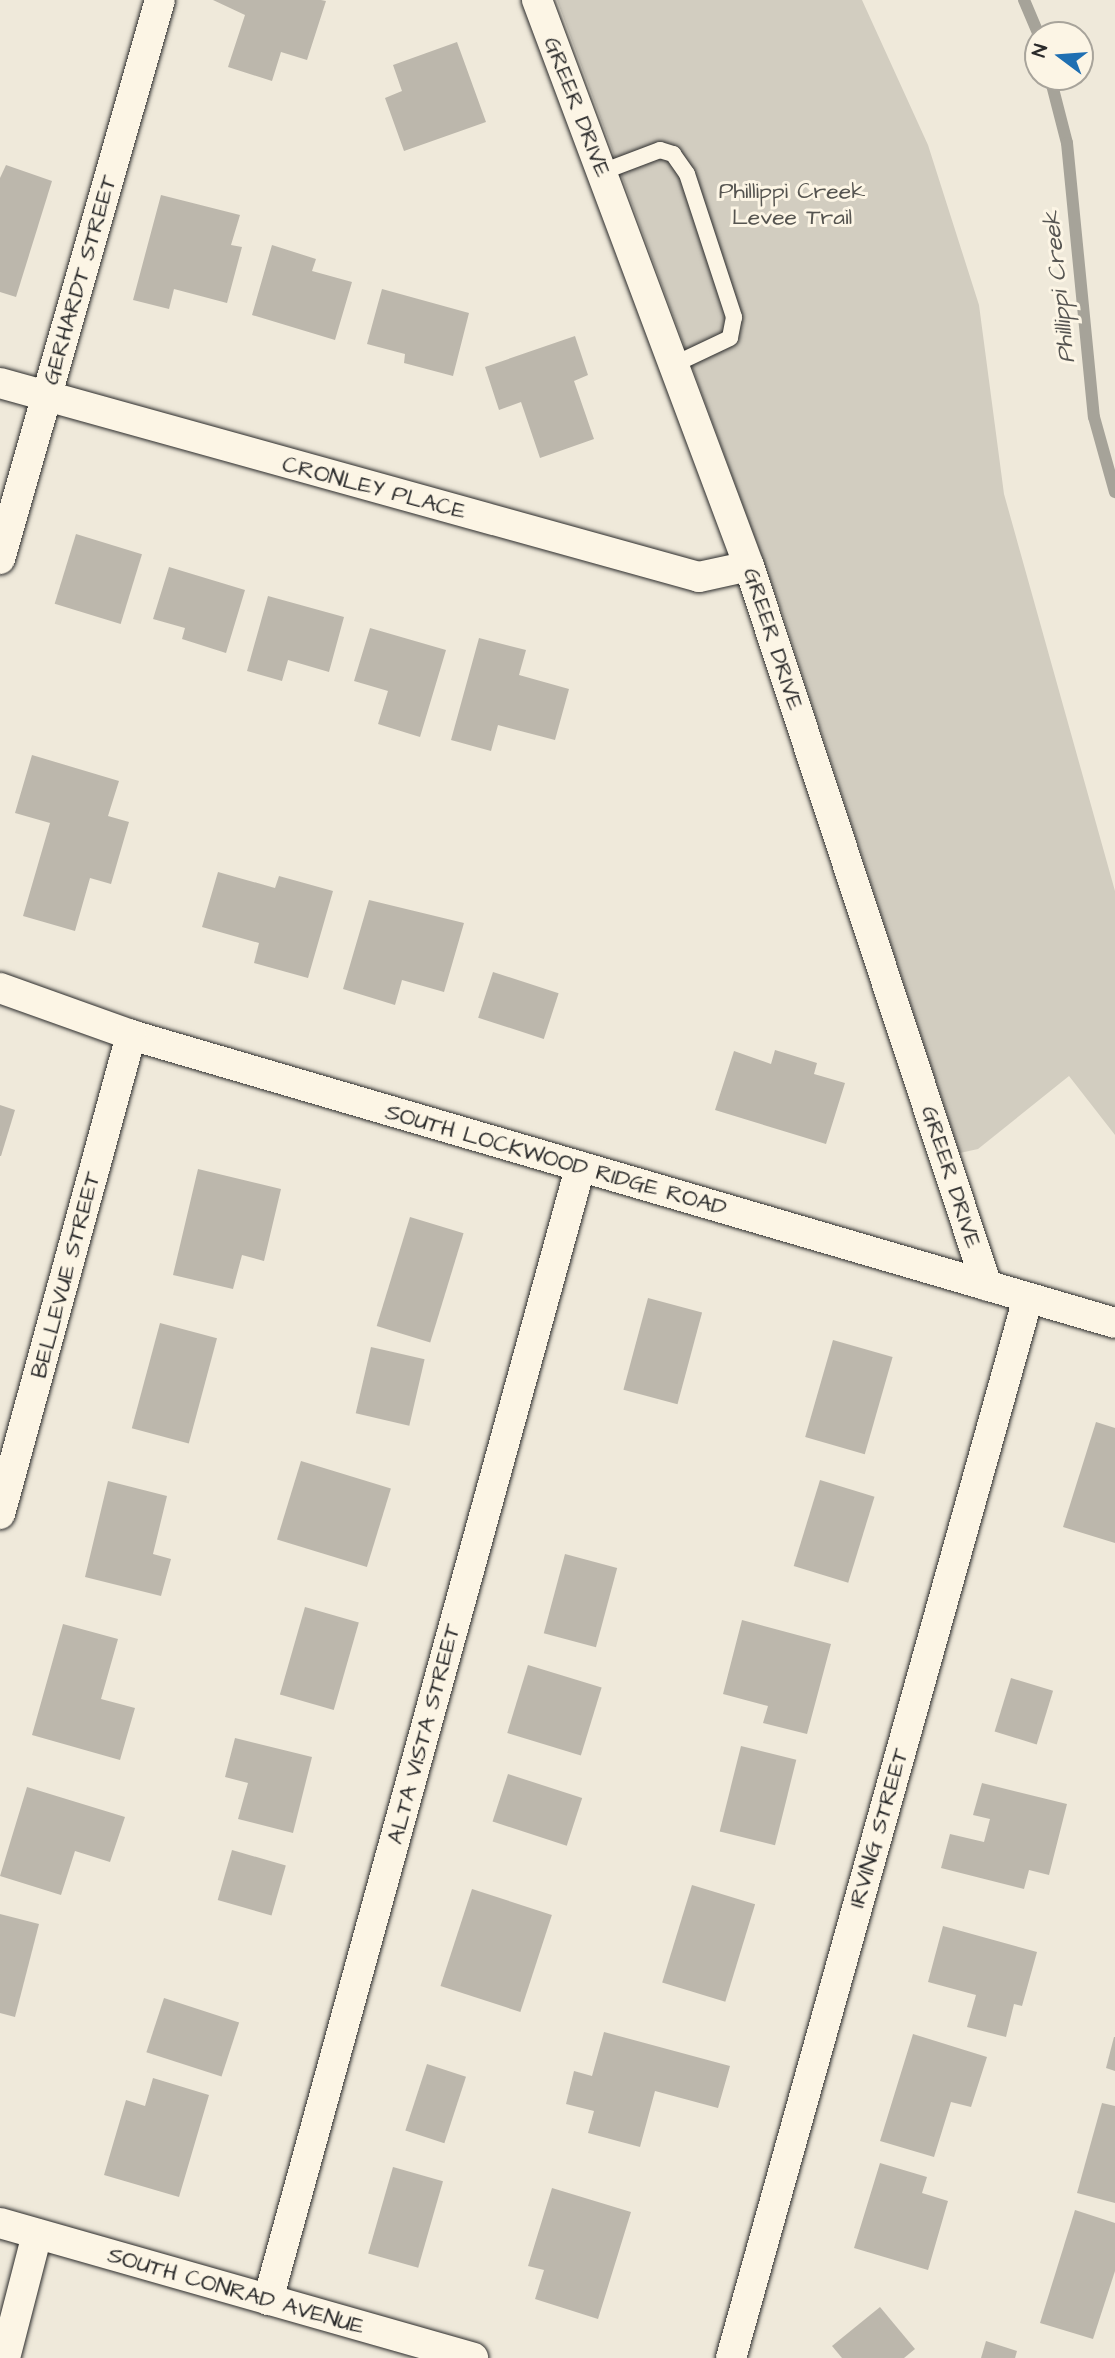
<!DOCTYPE html>
<style>
body{margin:0}
#map{position:relative;width:1115px;height:2358px;overflow:hidden;background:#efe9da;font-family:"Architects Daughter",sans-serif}
div>[style]{position:absolute}
.green>*{inset:0;background:#d2cdc0}
.stream>*{height:12px;margin:-6px;padding:0 6px;transform-origin:6px;border-radius:6px;background:#a6a399}
.building>*{inset:0;background:#bcb7ac;transform-origin:0 0}
.roads{filter:drop-shadow(0 0 2px #2b2b2b) drop-shadow(0 0 2px #2b2b2b)}
.service>*{height:16px;margin:-8px;padding:0 8px;transform-origin:8px;border-radius:8px;background:#fcf5e5}
.minor>*{height:30px;margin:-15px;padding:0 15px;transform-origin:15px;border-radius:15px;background:#fcf5e5}
span{translate:-50% -50%;white-space:nowrap;text-align:center;line-height:1.15;-webkit-text-stroke:6px #fcf5e5;paint-order:stroke}
.street-label{font-size:23px;color:#2b2b2b}
.park-label{font-size:23px;color:#555450}
.water-label{font-size:24px;color:#565552;font-style:italic}
.north{position:absolute;left:1024px;top:21px;width:70px;height:70px;box-sizing:border-box;background:#fcf5e5;border:2px solid #a8a49b;border-radius:50%;rotate:286deg;font-size:19px;font-weight:700;line-height:28px;text-align:center;color:#2b2b2b}
.north::after{content:'';display:block;margin:auto;width:24px;height:32px;background:#1f6fb2;clip-path:polygon(50% 0,100% 100%,50% 72%,0 100%)}
</style>
<div id="map">
<div class="green">
<div style="clip-path:polygon(557px 0,862px 0,928px 145px,979px 305px,1004px 494px,1115px 891px,1115px 1135px,1069px 1076px,978px 1149px,960px 1153px,779px 603px)"></div>
</div>
<div class="stream">
<div style="left:1024px;top:0;width:38px;rotate:67deg"></div>
<div style="left:1050px;top:77px;width:68px;rotate:75.6deg"></div>
<div style="left:1067px;top:143px;width:275px;rotate:84.4deg"></div>
<div style="left:1094px;top:417px;width:78px;rotate:74.4deg"></div>
</div>
<div class="building">
<div style="clip-path:polygon(213px 0,321px 0,326px 1px,307px 60px,281px 52px,272px 81px,228px 67px,245px 15px)"></div>
<div style="clip-path:polygon(457px 42px,486px 122px,404px 151px,385px 98px,402px 91px,393px 65px)"></div>
<div style="clip-path:polygon(6px 165px,52px 181px,16px 297px,0 292px,0 178px)"></div>
<div style="clip-path:polygon(161px 195px,240px 215px,231px 245px,242px 247px,227px 303px,174px 289px,169px 309px,133px 300px)"></div>
<div style="clip-path:polygon(272px 245px,316px 259px,312px 271px,352px 282px,335px 340px,252px 315px)"></div>
<div style="clip-path:polygon(382px 289px,469px 313px,453px 376px,404px 363px,405px 354px,367px 344px)"></div>
<div style="clip-path:polygon(575px 336px,588px 375px,574px 381px,594px 439px,540px 458px,521px 402px,499px 410px,485px 367px)"></div>
<div style="left:76px;top:534px;width:69px;height:73px;rotate:17deg"></div>
<div style="clip-path:polygon(169px 567px,245px 590px,226px 653px,182px 639px,185px 628px,153px 619px)"></div>
<div style="clip-path:polygon(268px 596px,344px 617px,329px 672px,288px 660px,282px 681px,247px 671px)"></div>
<div style="clip-path:polygon(370px 628px,446px 650px,420px 737px,378px 724px,388px 691px,354px 681px)"></div>
<div style="clip-path:polygon(479px 638px,526px 650px,519px 675px,569px 689px,555px 740px,498px 725px,491px 751px,451px 740px)"></div>
<div style="clip-path:polygon(32px 755px,119px 781px,108px 816px,129px 822px,111px 884px,90px 878px,75px 931px,23px 916px,50px 823px,15px 813px)"></div>
<div style="clip-path:polygon(218px 872px,275px 888px,279px 876px,333px 891px,308px 978px,254px 963px,259px 943px,202px 927px)"></div>
<div style="clip-path:polygon(369px 900px,464px 923px,444px 992px,402px 980px,395px 1005px,343px 989px)"></div>
<div style="left:493px;top:972px;width:69px;height:48px;rotate:18deg"></div>
<div style="clip-path:polygon(775px 1050px,817px 1063px,814px 1074px,845px 1083px,826px 1144px,715px 1110px,734px 1051px,771px 1064px)"></div>
<div style="clip-path:polygon(0 1105px,15px 1110px,1px 1156px,0 1156px)"></div>
<div style="clip-path:polygon(198px 1169px,281px 1189px,264px 1261px,242px 1255px,233px 1289px,173px 1275px)"></div>
<div style="left:410px;top:1217px;width:56px;height:114px;rotate:17deg"></div>
<div style="left:648px;top:1298px;width:56px;height:95px;rotate:15deg"></div>
<div style="left:160px;top:1323px;width:59px;height:109px;rotate:15deg"></div>
<div style="left:833px;top:1340px;width:62px;height:101px;rotate:16deg"></div>
<div style="left:371px;top:1347px;width:55px;height:68px;rotate:13deg"></div>
<div style="clip-path:polygon(1096px 1422px,1115px 1428px,1115px 1543px,1063px 1527px)"></div>
<div style="left:301px;top:1461px;width:94px;height:82px;rotate:17deg"></div>
<div style="left:820px;top:1480px;width:57px;height:90px;rotate:17deg"></div>
<div style="clip-path:polygon(108px 1481px,167px 1496px,153px 1554px,171px 1559px,161px 1596px,85px 1577px)"></div>
<div style="left:565px;top:1554px;width:54px;height:82px;rotate:15deg"></div>
<div style="left:305px;top:1607px;width:56px;height:91px;rotate:16deg"></div>
<div style="clip-path:polygon(742px 1620px,831px 1644px,807px 1734px,763px 1723px,768px 1706px,723px 1694px)"></div>
<div style="clip-path:polygon(63px 1624px,118px 1639px,101px 1699px,135px 1708px,120px 1760px,32px 1735px)"></div>
<div style="left:528px;top:1665px;width:77px;height:71px;rotate:17deg"></div>
<div style="left:1011px;top:1678px;width:44px;height:56px;rotate:17deg"></div>
<div style="clip-path:polygon(235px 1738px,312px 1757px,293px 1833px,238px 1819px,248px 1783px,225px 1777px)"></div>
<div style="left:741px;top:1746px;width:57px;height:88px;rotate:14deg"></div>
<div style="left:508px;top:1774px;width:78px;height:50px;rotate:18deg"></div>
<div style="clip-path:polygon(982px 1783px,1067px 1804px,1049px 1875px,1029px 1870px,1024px 1889px,941px 1868px,950px 1834px,984px 1842px,990px 1819px,973px 1815px)"></div>
<div style="clip-path:polygon(27px 1787px,125px 1817px,110px 1862px,75px 1851px,61px 1895px,0 1876px)"></div>
<div style="left:232px;top:1850px;width:56px;height:52px;rotate:16deg"></div>
<div style="left:692px;top:1885px;width:66px;height:102px;rotate:17deg"></div>
<div style="left:472px;top:1889px;width:84px;height:102px;rotate:18deg"></div>
<div style="clip-path:polygon(0 1914px,39px 1924px,15px 2017px,0 2013px)"></div>
<div style="clip-path:polygon(943px 1926px,1037px 1952px,1022px 2006px,1014px 2004px,1006px 2037px,967px 2027px,976px 1995px,928px 1982px)"></div>
<div style="left:164px;top:1998px;width:79px;height:57px;rotate:18deg"></div>
<div style="clip-path:polygon(604px 2032px,730px 2066px,718px 2108px,655px 2091px,640px 2147px,588px 2133px,594px 2111px,566px 2104px,574px 2071px,592px 2076px)"></div>
<div style="clip-path:polygon(913px 2034px,987px 2057px,971px 2107px,951px 2102px,934px 2157px,880px 2141px)"></div>
<div style="clip-path:polygon(1114px 2037px,1115px 2037px,1115px 2071px,1106px 2068px)"></div>
<div style="left:427px;top:2064px;width:41px;height:70px;rotate:18deg"></div>
<div style="clip-path:polygon(153px 2078px,209px 2095px,179px 2197px,104px 2175px,126px 2100px,145px 2106px)"></div>
<div style="clip-path:polygon(1102px 2103px,1115px 2106px,1115px 2203px,1077px 2193px)"></div>
<div style="clip-path:polygon(880px 2163px,927px 2177px,922px 2193px,948px 2201px,928px 2270px,854px 2248px)"></div>
<div style="left:393px;top:2167px;width:52px;height:90px;rotate:16deg"></div>
<div style="clip-path:polygon(552px 2188px,631px 2212px,598px 2319px,535px 2299px,544px 2270px,528px 2266px)"></div>
<div style="clip-path:polygon(1075px 2210px,1115px 2223px,1115px 2271px,1093px 2339px,1040px 2323px)"></div>
<div style="clip-path:polygon(880px 2307px,915px 2349px,904px 2358px,842px 2358px,832px 2346px)"></div>
<div style="clip-path:polygon(986px 2341px,1017px 2351px,1015px 2358px,981px 2358px)"></div>
</div>
<div class="roads">
<div class="service">
<div style="left:602px;top:172px;width:62px;rotate:-20.8deg"></div>
<div style="left:660px;top:150px;width:14px;rotate:17deg"></div>
<div style="left:673px;top:154px;width:24px;rotate:55deg"></div>
<div style="left:687px;top:174px;width:151px;rotate:71.8deg"></div>
<div style="left:734px;top:317px;width:21px;rotate:101deg"></div>
<div style="left:730px;top:338px;width:63px;rotate:154.7deg"></div>
</div>
<div class="minor">
<div style="left:537px;top:0;width:604px;rotate:69.47deg"></div>
<div style="left:749px;top:566px;width:758px;rotate:71.71deg"></div>
<div style="left:0;top:383px;width:725px;rotate:15.51deg"></div>
<div style="left:699px;top:577px;width:51px;rotate:-12.4deg"></div>
<div style="left:0;top:559px;width:581px;rotate:-74.03deg"></div>
<div style="left:0;top:988px;width:139px;rotate:19.7deg"></div>
<div style="left:131px;top:1035px;width:1025px;rotate:16.31deg"></div>
<div style="left:0;top:1514px;width:497px;rotate:-74.7deg"></div>
<div style="left:0;top:2223px;width:492px;rotate:15.9deg"></div>
<div style="left:268px;top:2300px;width:1174px;rotate:-74.59deg"></div>
<div style="left:5px;top:2358px;width:128px;rotate:-75.5deg"></div>
<div style="left:731px;top:2358px;width:1101px;rotate:-74.35deg"></div>
</div>
</div>
<div class="street-label">
<span style="left:577px;top:107px;rotate:69deg">GREER DRIVE</span>
<span style="left:80px;top:280px;rotate:-74deg">GERHARDT STREET</span>
<span style="left:374px;top:488px;rotate:15deg">CRONLEY PLACE</span>
<span style="left:773px;top:639px;rotate:72deg">GREER DRIVE</span>
<span style="left:556px;top:1160px;rotate:16deg">SOUTH LOCKWOOD RIDGE ROAD</span>
<span style="left:951px;top:1177px;rotate:72deg">GREER DRIVE</span>
<span style="left:66px;top:1275px;rotate:-75deg">BELLEVUE STREET</span>
<span style="left:424px;top:1734px;rotate:-75deg">ALTA VISTA STREET</span>
<span style="left:879px;top:1828px;rotate:-74deg">IRVING STREET</span>
<span style="left:236px;top:2291px;rotate:16deg">SOUTH CONRAD AVENUE</span>
</div>
<div class="park-label">
<span style="left:792px;top:204px">Phillippi Creek<br>Levee Trail</span>
</div>
<div class="water-label">
<span style="left:1060px;top:287px;rotate:-96deg">Phillippi Creek</span>
</div>
<div class="north">N</div>
</div>
